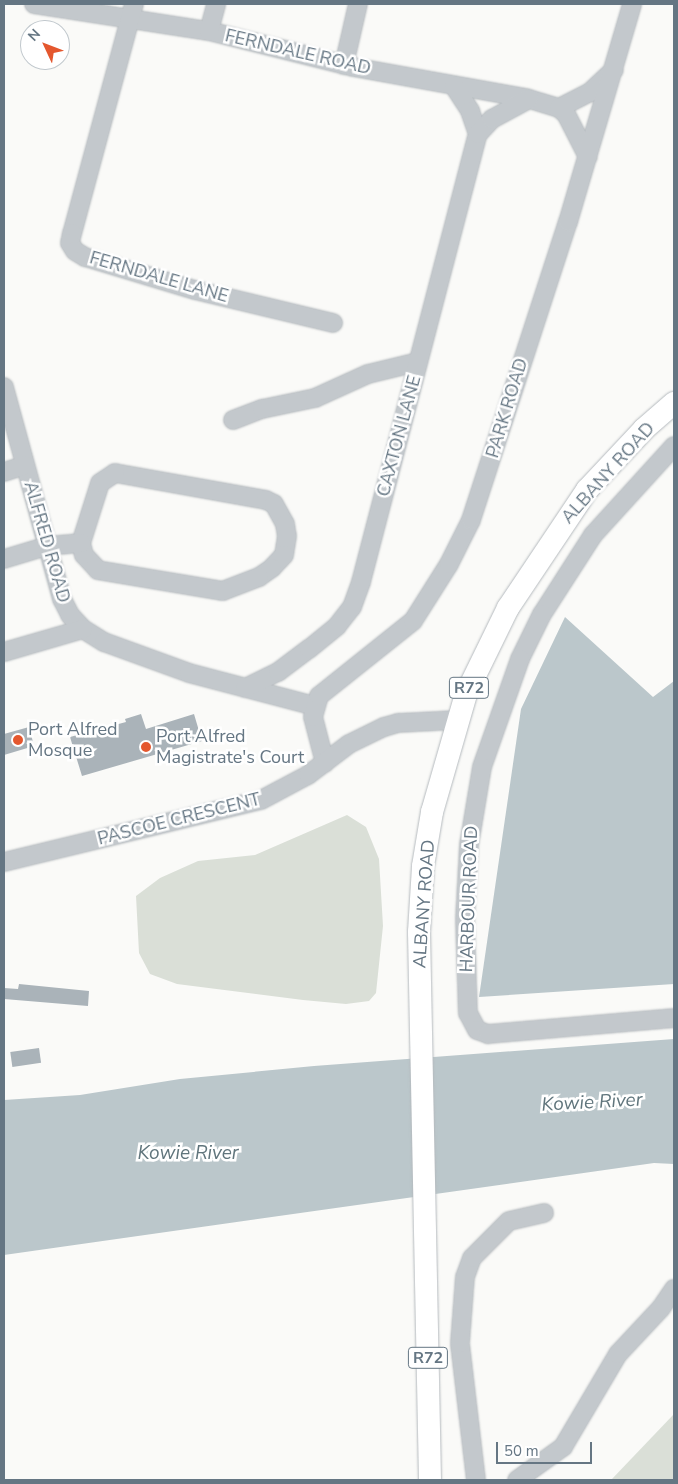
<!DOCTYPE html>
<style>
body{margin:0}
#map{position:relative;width:678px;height:1484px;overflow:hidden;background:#fafaf8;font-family:"Nunito Sans",sans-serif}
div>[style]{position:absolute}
.green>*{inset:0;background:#dadfd7}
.water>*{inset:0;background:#bbc7cb}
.building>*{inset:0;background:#aab3b9;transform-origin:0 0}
.roads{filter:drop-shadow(0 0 1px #b5babe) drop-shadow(0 0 1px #b5babe)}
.minor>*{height:18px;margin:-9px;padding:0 9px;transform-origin:9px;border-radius:9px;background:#c3c8cc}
.major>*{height:22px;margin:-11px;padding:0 11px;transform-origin:11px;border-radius:11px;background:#fff}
.dots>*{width:14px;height:14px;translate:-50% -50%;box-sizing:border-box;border:2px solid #fff;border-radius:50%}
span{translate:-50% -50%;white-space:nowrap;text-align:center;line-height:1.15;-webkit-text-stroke:5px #fff;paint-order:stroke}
.shield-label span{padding:1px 4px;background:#fff;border:1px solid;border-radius:4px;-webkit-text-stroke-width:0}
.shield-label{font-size:16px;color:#657683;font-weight:700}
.street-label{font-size:18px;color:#657683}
.poi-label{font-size:18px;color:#657683}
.left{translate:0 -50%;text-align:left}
.water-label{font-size:19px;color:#60757c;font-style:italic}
.frame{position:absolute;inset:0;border:5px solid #657683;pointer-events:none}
.north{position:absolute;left:20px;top:20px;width:50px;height:50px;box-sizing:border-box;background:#fff;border:1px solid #c1c8cd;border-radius:50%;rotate:313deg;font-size:14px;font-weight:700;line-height:20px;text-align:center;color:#657683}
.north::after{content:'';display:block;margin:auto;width:18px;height:22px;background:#e4572e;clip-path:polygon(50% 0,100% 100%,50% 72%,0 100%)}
.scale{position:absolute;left:496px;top:1442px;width:96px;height:22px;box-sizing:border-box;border:2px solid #657683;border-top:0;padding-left:6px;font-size:15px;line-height:18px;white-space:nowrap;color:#657683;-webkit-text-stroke:4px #fff;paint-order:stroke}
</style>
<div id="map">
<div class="green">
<div style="clip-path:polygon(347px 815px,366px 827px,379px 859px,383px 926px,376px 993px,369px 1001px,346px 1004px,303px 1000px,177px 984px,150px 974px,139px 953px,136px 896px,160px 878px,198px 861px,255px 855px)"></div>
<div style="clip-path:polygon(674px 1414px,674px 1480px,611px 1480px)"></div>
</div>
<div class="water">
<div style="clip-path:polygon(565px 617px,653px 697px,674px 681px,674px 984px,479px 997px,521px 709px)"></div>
<div style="clip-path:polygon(674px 1039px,674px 1164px,654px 1163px,4px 1255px,4px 1100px,80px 1095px,180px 1079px,314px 1066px)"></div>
</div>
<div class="building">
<div style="clip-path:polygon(141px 714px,146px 729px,194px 714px,202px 741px,82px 776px,70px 737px,126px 722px,125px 719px)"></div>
<div style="clip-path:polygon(29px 727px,34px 746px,4px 755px,4px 734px)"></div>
<div style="clip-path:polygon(19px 984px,89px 991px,88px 1006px,4px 999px,4px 988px,18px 989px)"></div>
<div style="left:39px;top:1048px;width:15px;height:29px;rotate:82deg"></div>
</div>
<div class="roads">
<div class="minor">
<div style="left:34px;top:4px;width:177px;rotate:8.8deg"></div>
<div style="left:209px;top:31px;width:148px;rotate:14deg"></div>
<div style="left:353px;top:67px;width:176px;rotate:10.2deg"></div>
<div style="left:526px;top:98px;width:34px;rotate:17deg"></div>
<div style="left:559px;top:108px;width:9px;rotate:41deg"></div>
<div style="left:566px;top:114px;width:48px;rotate:62.9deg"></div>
<div style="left:134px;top:4px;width:237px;rotate:105.1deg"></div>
<div style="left:72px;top:233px;width:10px;rotate:101deg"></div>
<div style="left:70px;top:243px;width:9px;rotate:58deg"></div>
<div style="left:75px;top:251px;width:12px;rotate:31deg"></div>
<div style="left:85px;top:257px;width:115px;rotate:16.7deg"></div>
<div style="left:195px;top:290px;width:142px;rotate:13.4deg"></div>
<div style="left:209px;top:31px;width:28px;rotate:-75deg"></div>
<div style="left:344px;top:65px;width:63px;rotate:-77.1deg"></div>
<div style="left:454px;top:86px;width:30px;rotate:57deg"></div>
<div style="left:470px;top:111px;width:24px;rotate:71deg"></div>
<div style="left:559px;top:108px;width:34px;rotate:-27deg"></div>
<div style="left:589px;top:93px;width:34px;rotate:-43deg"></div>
<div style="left:4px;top:387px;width:220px;rotate:74.7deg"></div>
<div style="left:62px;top:599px;width:18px;rotate:63deg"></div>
<div style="left:70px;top:615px;width:19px;rotate:47deg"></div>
<div style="left:83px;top:629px;width:25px;rotate:32deg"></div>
<div style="left:104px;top:642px;width:90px;rotate:20deg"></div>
<div style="left:189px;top:673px;width:130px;rotate:14.7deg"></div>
<div style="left:233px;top:420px;width:31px;rotate:-21deg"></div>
<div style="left:262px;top:409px;width:54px;rotate:-11.7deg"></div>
<div style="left:315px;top:398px;width:58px;rotate:-24.4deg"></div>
<div style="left:368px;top:374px;width:51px;rotate:-13.5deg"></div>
<div style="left:674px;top:446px;width:120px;rotate:132.3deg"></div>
<div style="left:593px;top:535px;width:94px;rotate:122.8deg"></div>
<div style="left:542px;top:614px;width:50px;rotate:116.1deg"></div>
<div style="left:520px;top:659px;width:114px;rotate:109.4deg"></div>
<div style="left:482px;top:767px;width:79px;rotate:99.5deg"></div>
<div style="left:469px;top:845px;width:75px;rotate:93.1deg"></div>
<div style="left:465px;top:920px;width:93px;rotate:88.2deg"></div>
<div style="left:468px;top:1013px;width:19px;rotate:62deg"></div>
<div style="left:477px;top:1030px;width:12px;rotate:20deg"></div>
<div style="left:488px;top:1034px;width:187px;rotate:-4.9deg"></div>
<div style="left:4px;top:472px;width:22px;rotate:-18deg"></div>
<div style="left:115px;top:473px;width:153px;rotate:10.1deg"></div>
<div style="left:266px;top:500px;width:9px;rotate:27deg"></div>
<div style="left:274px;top:504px;width:23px;rotate:61deg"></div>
<div style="left:285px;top:524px;width:12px;rotate:81deg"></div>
<div style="left:287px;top:536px;width:19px;rotate:99deg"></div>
<div style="left:284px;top:555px;width:18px;rotate:133deg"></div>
<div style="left:272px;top:568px;width:16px;rotate:145deg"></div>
<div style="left:259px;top:577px;width:39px;rotate:159deg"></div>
<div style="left:223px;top:591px;width:127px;rotate:-170.5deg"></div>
<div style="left:98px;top:570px;width:21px;rotate:-133deg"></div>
<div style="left:84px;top:555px;width:12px;rotate:-104deg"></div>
<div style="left:81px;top:543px;width:63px;rotate:-72.4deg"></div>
<div style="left:100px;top:483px;width:18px;rotate:-34deg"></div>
<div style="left:4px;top:559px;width:45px;rotate:-16.8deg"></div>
<div style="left:47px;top:546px;width:34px;rotate:-5deg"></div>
<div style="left:4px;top:652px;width:82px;rotate:-16.2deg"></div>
<div style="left:245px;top:688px;width:37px;rotate:-26deg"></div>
<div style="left:278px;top:672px;width:39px;rotate:-37deg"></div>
<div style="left:309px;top:649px;width:36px;rotate:-39deg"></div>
<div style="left:337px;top:626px;width:24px;rotate:-52deg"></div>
<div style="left:352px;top:607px;width:27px;rotate:-70deg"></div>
<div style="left:361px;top:582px;width:463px;rotate:-75.4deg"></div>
<div style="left:478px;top:134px;width:21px;rotate:-47deg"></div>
<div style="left:492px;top:119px;width:42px;rotate:-28.4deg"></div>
<div style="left:325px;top:763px;width:48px;rotate:-104.6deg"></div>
<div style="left:313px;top:717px;width:22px;rotate:-74deg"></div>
<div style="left:319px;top:696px;width:120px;rotate:-38.6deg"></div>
<div style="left:413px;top:621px;width:67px;rotate:-57.7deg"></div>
<div style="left:449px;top:564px;width:49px;rotate:-63.4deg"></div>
<div style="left:471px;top:520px;width:313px;rotate:-72deg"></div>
<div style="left:568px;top:222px;width:227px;rotate:-73.6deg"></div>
<div style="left:4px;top:862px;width:264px;rotate:-13.6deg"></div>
<div style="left:261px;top:800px;width:53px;rotate:-28deg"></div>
<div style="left:308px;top:775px;width:51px;rotate:-37.1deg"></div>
<div style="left:349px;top:744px;width:39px;rotate:-26deg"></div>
<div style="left:384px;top:727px;width:15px;rotate:-16deg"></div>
<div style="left:398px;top:723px;width:59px;rotate:-2.9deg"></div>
<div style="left:476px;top:1480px;width:138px;rotate:-96.7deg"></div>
<div style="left:460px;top:1343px;width:66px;rotate:-85.7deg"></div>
<div style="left:465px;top:1277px;width:20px;rotate:-70deg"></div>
<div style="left:472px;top:1258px;width:52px;rotate:-45deg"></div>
<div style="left:509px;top:1221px;width:36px;rotate:-13deg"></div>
<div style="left:517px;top:1480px;width:57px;rotate:-35.7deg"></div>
<div style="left:563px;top:1447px;width:108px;rotate:-59.4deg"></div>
<div style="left:618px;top:1354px;width:63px;rotate:-46.9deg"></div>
<div style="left:661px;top:1308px;width:23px;rotate:-56deg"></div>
</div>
<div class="major">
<div style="left:430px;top:1480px;width:548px;rotate:-91.15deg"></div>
<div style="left:419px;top:932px;width:66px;rotate:-86.5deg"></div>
<div style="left:423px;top:866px;width:55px;rotate:-80.5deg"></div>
<div style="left:432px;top:812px;width:123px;rotate:-73.9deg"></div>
<div style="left:466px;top:694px;width:96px;rotate:-64deg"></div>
<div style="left:508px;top:608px;width:142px;rotate:-56.2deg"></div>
<div style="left:587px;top:490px;width:83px;rotate:-46.9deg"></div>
<div style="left:644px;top:429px;width:40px;rotate:-41deg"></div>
</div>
</div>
<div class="dots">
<div style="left:18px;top:740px;background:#e4572e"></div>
<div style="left:146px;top:747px;background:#e4572e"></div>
</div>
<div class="shield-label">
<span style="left:469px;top:688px">R72</span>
<span style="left:428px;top:1358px">R72</span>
</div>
<div class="street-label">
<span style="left:298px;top:52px;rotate:13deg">FERNDALE ROAD</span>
<span style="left:159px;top:277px;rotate:16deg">FERNDALE LANE</span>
<span style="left:507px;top:408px;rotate:-73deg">PARK ROAD</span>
<span style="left:399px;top:436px;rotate:-75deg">CAXTON LANE</span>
<span style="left:608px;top:473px;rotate:-48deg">ALBANY ROAD</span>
<span style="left:47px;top:542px;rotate:74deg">ALFRED ROAD</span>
<span style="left:179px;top:819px;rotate:-14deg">PASCOE CRESCENT</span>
<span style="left:469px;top:899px;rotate:-88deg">HARBOUR ROAD</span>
<span style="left:424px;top:904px;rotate:-86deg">ALBANY ROAD</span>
</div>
<div class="poi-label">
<span class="left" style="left:28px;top:740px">Port Alfred<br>Mosque</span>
<span class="left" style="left:156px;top:747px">Port Alfred<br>Magistrate's Court</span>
</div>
<div class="water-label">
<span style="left:592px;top:1103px;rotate:-3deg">Kowie River</span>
<span style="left:188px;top:1154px">Kowie River</span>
</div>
<div class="frame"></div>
<div class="north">N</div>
<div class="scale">50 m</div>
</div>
